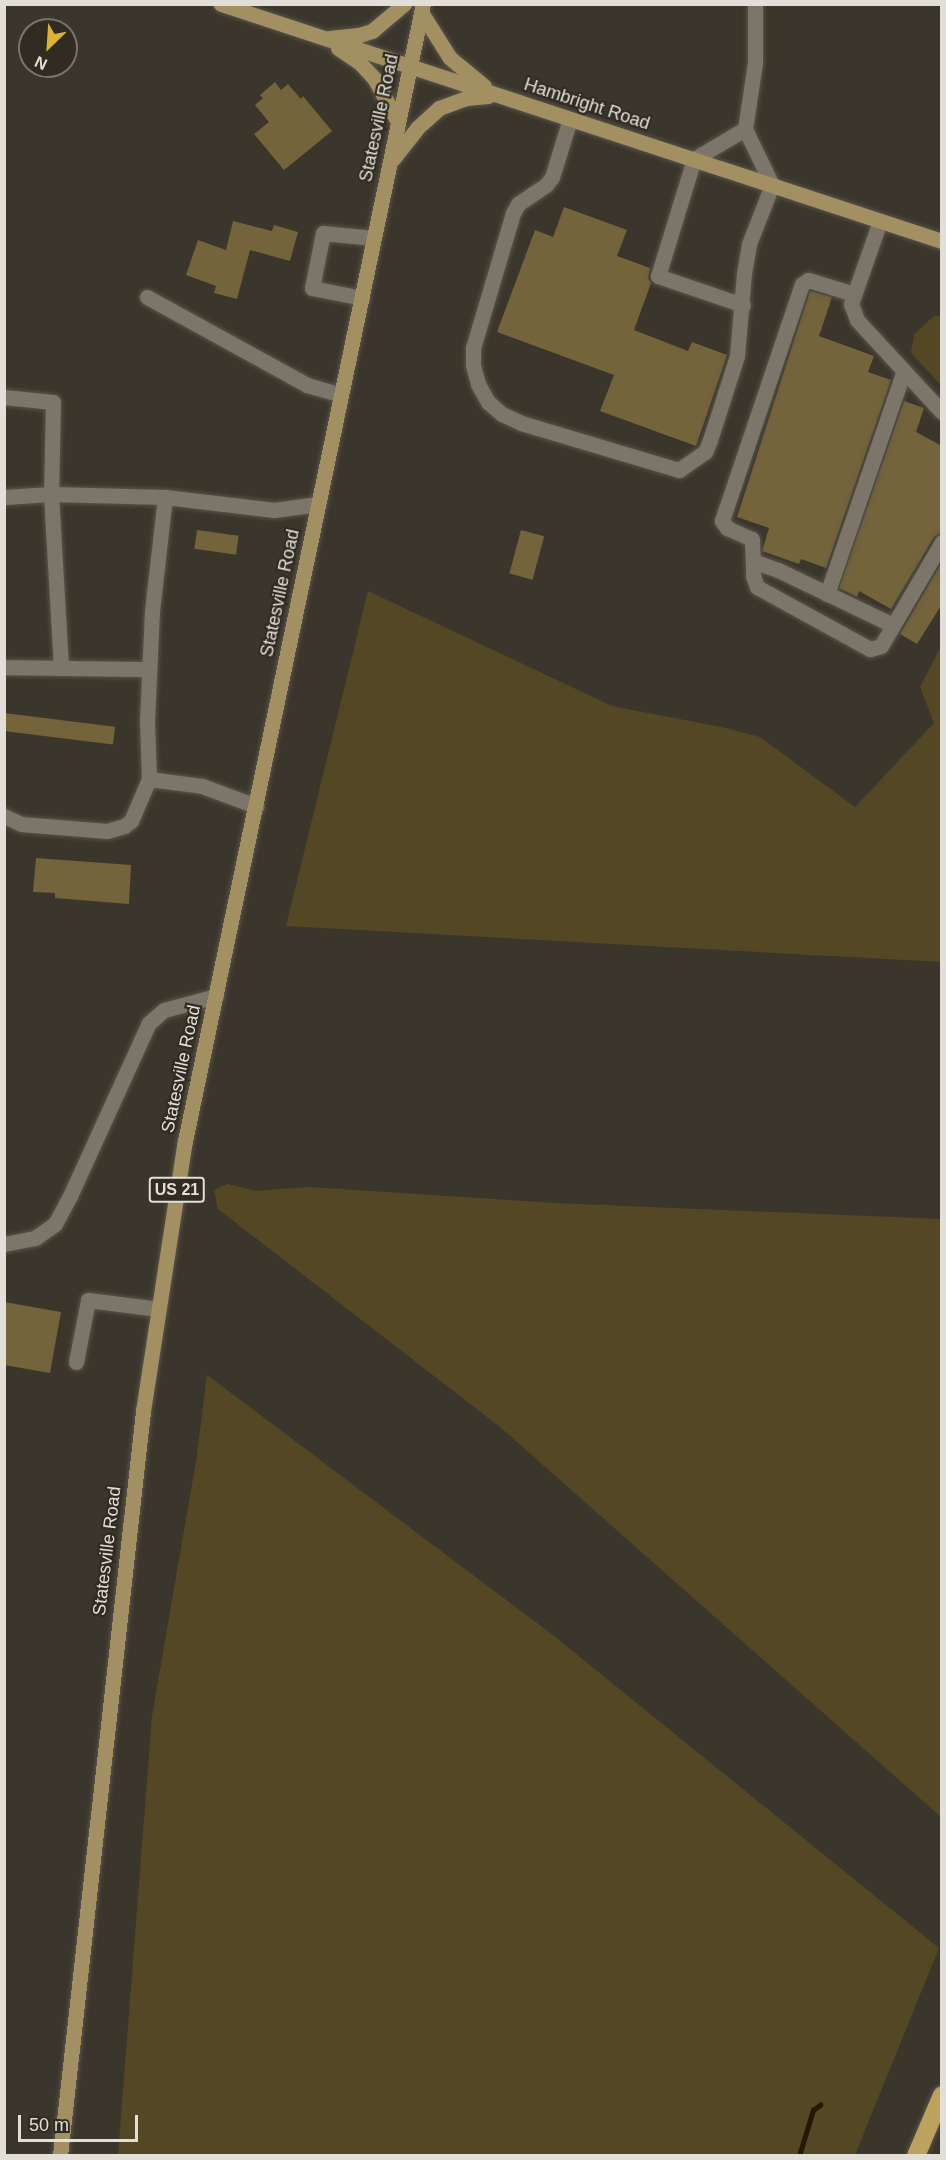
<!DOCTYPE html>
<style>
body{margin:0}
#map{position:relative;width:946px;height:2160px;overflow:hidden;background:#3b362b;font-family:Helvetica,sans-serif}
div>[style]{position:absolute}
.green>*{inset:0;background:#544724}
.stream>*{height:4.5px;margin:-2.25px;padding:0 2.25px;transform-origin:2.25px;border-radius:2.25px;background:#231800}
.building>*{inset:0;background:#74643c;transform-origin:0 0}
.roads{filter:drop-shadow(0 0 2px #58544a) drop-shadow(0 0 2px #58544a)}
.minor>*{height:15px;margin:-7.5px;padding:0 7.5px;transform-origin:7.5px;border-radius:7.5px;background:#7b7669}
.major>*{height:15px;margin:-7.5px;padding:0 7.5px;transform-origin:7.5px;border-radius:7.5px;background:#a39062}
.highway>*{height:18px;margin:-9px;padding:0 9px;transform-origin:9px;border-radius:9px;background:#bda25d}
span{translate:-50% -50%;white-space:nowrap;text-align:center;line-height:1.15;-webkit-text-stroke:4.5px #312c21;paint-order:stroke}
.shield-label span{padding:2px 4px;background:#312c21;border:2px solid;border-radius:4px;-webkit-text-stroke-width:0}
.shield-label{font-size:16px;color:#e2dfd8;font-weight:700}
.street-label{font-size:18px;color:#e2dfd8}
.frame{position:absolute;inset:0;border:6px solid #e2dfd8;pointer-events:none}
.north{position:absolute;left:18px;top:18px;width:60px;height:60px;box-sizing:border-box;background:#312c21;border:2px solid #78746a;border-radius:50%;rotate:205deg;font-size:16px;font-weight:700;line-height:24px;text-align:center;color:#e2dfd8}
.north::after{content:'';display:block;margin:auto;width:21px;height:27px;background:#ddb133;clip-path:polygon(50% 0,100% 100%,50% 72%,0 100%)}
.scale{position:absolute;left:18px;top:2115px;width:120px;height:27px;box-sizing:border-box;border:3px solid #e2dfd8;border-top:0;padding-left:8px;font-size:18px;line-height:21px;white-space:nowrap;color:#e2dfd8;-webkit-text-stroke:4px #312c21;paint-order:stroke}
</style>
<div id="map">
<div class="green">
<div style="clip-path:polygon(941px 315px,942px 315px,941px 385px,911px 353px,914px 334px,933px 317px)"></div>
<div style="clip-path:polygon(368px 591px,612px 706px,726px 728px,760px 737px,855px 807px,934px 723px,920px 687px,941px 646px,941px 962px,286px 926px)"></div>
<div style="clip-path:polygon(227px 1184px,257px 1191px,308px 1187px,555px 1203px,941px 1219px,941px 1817px,500px 1427px,218px 1209px,214px 1190px)"></div>
<div style="clip-path:polygon(207px 1375px,549px 1632px,939px 1948px,855px 2155px,118px 2155px,152px 1716px,197px 1455px)"></div>
</div>
<div class="stream">
<div style="left:799px;top:2156px;width:48px;rotate:-73.1deg"></div>
<div style="left:813px;top:2110px;width:9px;rotate:-36deg"></div>
</div>
<div class="building">
<div style="clip-path:polygon(275px 82px,281px 90px,288px 84px,301px 99px,303px 96px,332px 131px,284px 170px,254px 134px,269px 122px,255px 105px,263px 98px,260px 95px)"></div>
<div style="clip-path:polygon(564px 207px,627px 230px,617px 256px,650px 268px,648px 278px,651px 283px,634px 330px,688px 351px,692px 342px,727px 355px,696px 446px,600px 411px,614px 375px,497px 332px,535px 230px,553px 237px)"></div>
<div style="clip-path:polygon(233px 221px,272px 231px,274px 225px,298px 232px,290px 261px,250px 250px,237px 299px,214px 293px,216px 286px,186px 275px,198px 240px,226px 250px)"></div>
<div style="clip-path:polygon(810px 291px,832px 297px,819px 336px,874px 356px,868px 372px,891px 380px,826px 568px,801px 559px,799px 564px,762px 551px,769px 528px,737px 517px)"></div>
<div style="clip-path:polygon(904px 401px,924px 408px,916px 432px,942px 446px,942px 532px,934px 537px,891px 609px,859px 591px,857px 597px,839px 588px)"></div>
<div style="left:197px;top:530px;width:42px;height:19px;rotate:8deg"></div>
<div style="left:521px;top:530px;width:24px;height:45px;rotate:15deg"></div>
<div style="clip-path:polygon(942px 562px,942px 604px,917px 644px,900px 634px)"></div>
<div style="left:4px;top:713px;width:112px;height:18px;rotate:7deg"></div>
<div style="clip-path:polygon(36px 858px,131px 865px,129px 904px,55px 898px,55px 893px,33px 892px)"></div>
<div style="clip-path:polygon(4px 1302px,61px 1312px,50px 1373px,4px 1365px)"></div>
</div>
<div class="roads">
<div class="minor">
<div style="left:570px;top:119px;width:61px;rotate:107.2deg"></div>
<div style="left:552px;top:177px;width:10px;rotate:127deg"></div>
<div style="left:546px;top:185px;width:34px;rotate:146deg"></div>
<div style="left:518px;top:204px;width:10px;rotate:119deg"></div>
<div style="left:513px;top:213px;width:141px;rotate:106.5deg"></div>
<div style="left:473px;top:348px;width:17px;rotate:90deg"></div>
<div style="left:473px;top:365px;width:20px;rotate:75deg"></div>
<div style="left:478px;top:384px;width:21px;rotate:61deg"></div>
<div style="left:488px;top:402px;width:18px;rotate:41deg"></div>
<div style="left:502px;top:414px;width:21px;rotate:25deg"></div>
<div style="left:521px;top:423px;width:165px;rotate:16.6deg"></div>
<div style="left:679px;top:470px;width:32px;rotate:-35deg"></div>
<div style="left:705px;top:452px;width:13px;rotate:-67deg"></div>
<div style="left:710px;top:440px;width:88px;rotate:-72.2deg"></div>
<div style="left:737px;top:356px;width:83px;rotate:-85.2deg"></div>
<div style="left:744px;top:273px;width:29px;rotate:-80deg"></div>
<div style="left:749px;top:244px;width:63px;rotate:-68.7deg"></div>
<div style="left:772px;top:185px;width:62px;rotate:-115.7deg"></div>
<div style="left:745px;top:129px;width:67px;rotate:-81.4deg"></div>
<div style="left:755px;top:63px;width:59px;rotate:-90deg"></div>
<div style="left:880px;top:221px;width:88px;rotate:109.3deg"></div>
<div style="left:851px;top:304px;width:17px;rotate:69deg"></div>
<div style="left:857px;top:320px;width:125px;rotate:47.3deg"></div>
<div style="left:854px;top:294px;width:48px;rotate:-163.1deg"></div>
<div style="left:808px;top:280px;width:7px;rotate:146deg"></div>
<div style="left:802px;top:284px;width:250px;rotate:108.7deg"></div>
<div style="left:722px;top:521px;width:9px;rotate:54deg"></div>
<div style="left:727px;top:528px;width:27px;rotate:24deg"></div>
<div style="left:752px;top:539px;width:37px;rotate:88deg"></div>
<div style="left:753px;top:576px;width:12px;rotate:70deg"></div>
<div style="left:757px;top:587px;width:129px;rotate:28.8deg"></div>
<div style="left:870px;top:649px;width:11px;rotate:-15deg"></div>
<div style="left:881px;top:646px;width:121px;rotate:-59.6deg"></div>
<div style="left:147px;top:297px;width:183px;rotate:28.8deg"></div>
<div style="left:307px;top:385px;width:35px;rotate:16deg"></div>
<div style="left:362px;top:298px;width:51px;rotate:-168.7deg"></div>
<div style="left:312px;top:288px;width:56px;rotate:-78.7deg"></div>
<div style="left:323px;top:233px;width:51px;rotate:5.6deg"></div>
<div style="left:743px;top:305px;width:90px;rotate:-161.2deg"></div>
<div style="left:658px;top:276px;width:122px;rotate:-72.9deg"></div>
<div style="left:694px;top:159px;width:59px;rotate:-30.5deg"></div>
<div style="left:4px;top:397px;width:49px;rotate:5.8deg"></div>
<div style="left:53px;top:402px;width:92px;rotate:91.2deg"></div>
<div style="left:51px;top:494px;width:114px;rotate:1.5deg"></div>
<div style="left:165px;top:497px;width:115px;rotate:96.5deg"></div>
<div style="left:152px;top:611px;width:110px;rotate:92.6deg"></div>
<div style="left:147px;top:721px;width:58px;rotate:88deg"></div>
<div style="left:149px;top:779px;width:53px;rotate:7.5deg"></div>
<div style="left:202px;top:786px;width:58px;rotate:20.3deg"></div>
<div style="left:4px;top:497px;width:47px;rotate:-3.7deg"></div>
<div style="left:51px;top:494px;width:174px;rotate:86.7deg"></div>
<div style="left:165px;top:497px;width:110px;rotate:6.8deg"></div>
<div style="left:274px;top:510px;width:45px;rotate:-7.6deg"></div>
<div style="left:753px;top:561px;width:27px;rotate:20deg"></div>
<div style="left:778px;top:570px;width:127px;rotate:25.6deg"></div>
<div style="left:827px;top:594px;width:236px;rotate:-71deg"></div>
<div style="left:4px;top:667px;width:145px;rotate:0.8deg"></div>
<div style="left:4px;top:816px;width:19px;rotate:25deg"></div>
<div style="left:21px;top:824px;width:86px;rotate:4.7deg"></div>
<div style="left:107px;top:831px;width:18px;rotate:-16deg"></div>
<div style="left:124px;top:826px;width:9px;rotate:-36deg"></div>
<div style="left:131px;top:821px;width:46px;rotate:-66.8deg"></div>
<div style="left:4px;top:1244px;width:32px;rotate:-11deg"></div>
<div style="left:35px;top:1238px;width:24px;rotate:-35deg"></div>
<div style="left:55px;top:1224px;width:32px;rotate:-62deg"></div>
<div style="left:70px;top:1196px;width:190px;rotate:-65.5deg"></div>
<div style="left:149px;top:1023px;width:20px;rotate:-41deg"></div>
<div style="left:164px;top:1010px;width:54px;rotate:-15.1deg"></div>
<div style="left:76px;top:1362px;width:63px;rotate:-79deg"></div>
<div style="left:88px;top:1300px;width:71px;rotate:7.3deg"></div>
</div>
<div class="major">
<div style="left:221px;top:4px;width:759px;rotate:18.2deg"></div>
<div style="left:421px;top:12px;width:54px;rotate:57.8deg"></div>
<div style="left:450px;top:58px;width:44px;rotate:39.5deg"></div>
<div style="left:330px;top:38px;width:29px;rotate:-6deg"></div>
<div style="left:359px;top:35px;width:14px;rotate:-17deg"></div>
<div style="left:372px;top:31px;width:42px;rotate:-40.2deg"></div>
<div style="left:338px;top:48px;width:25px;rotate:34deg"></div>
<div style="left:359px;top:62px;width:22px;rotate:47deg"></div>
<div style="left:374px;top:78px;width:50px;rotate:61.4deg"></div>
<div style="left:393px;top:159px;width:39px;rotate:-52deg"></div>
<div style="left:417px;top:128px;width:30px;rotate:-42deg"></div>
<div style="left:439px;top:108px;width:29px;rotate:-20deg"></div>
<div style="left:466px;top:98px;width:22px;rotate:-5deg"></div>
<div style="left:60px;top:2156px;width:750px;rotate:-83.64deg"></div>
<div style="left:143px;top:1411px;width:273px;rotate:-81.2deg"></div>
<div style="left:185px;top:1141px;width:1162px;rotate:-78.18deg"></div>
</div>
<div class="highway">
<div style="left:916px;top:2156px;width:66px;rotate:-66.9deg"></div>
</div>
</div>
<div class="shield-label">
<span style="left:177px;top:1190px">US 21</span>
</div>
<div class="street-label">
<span style="left:587px;top:104px;rotate:18deg">Hambright Road</span>
<span style="left:379px;top:118px;rotate:-78deg">Statesville Road</span>
<span style="left:280px;top:593px;rotate:-78deg">Statesville Road</span>
<span style="left:181px;top:1069px;rotate:-78deg">Statesville Road</span>
<span style="left:107px;top:1551px;rotate:-83deg">Statesville Road</span>
</div>
<div class="frame"></div>
<div class="north">N</div>
<div class="scale">50 m</div>
</div>
